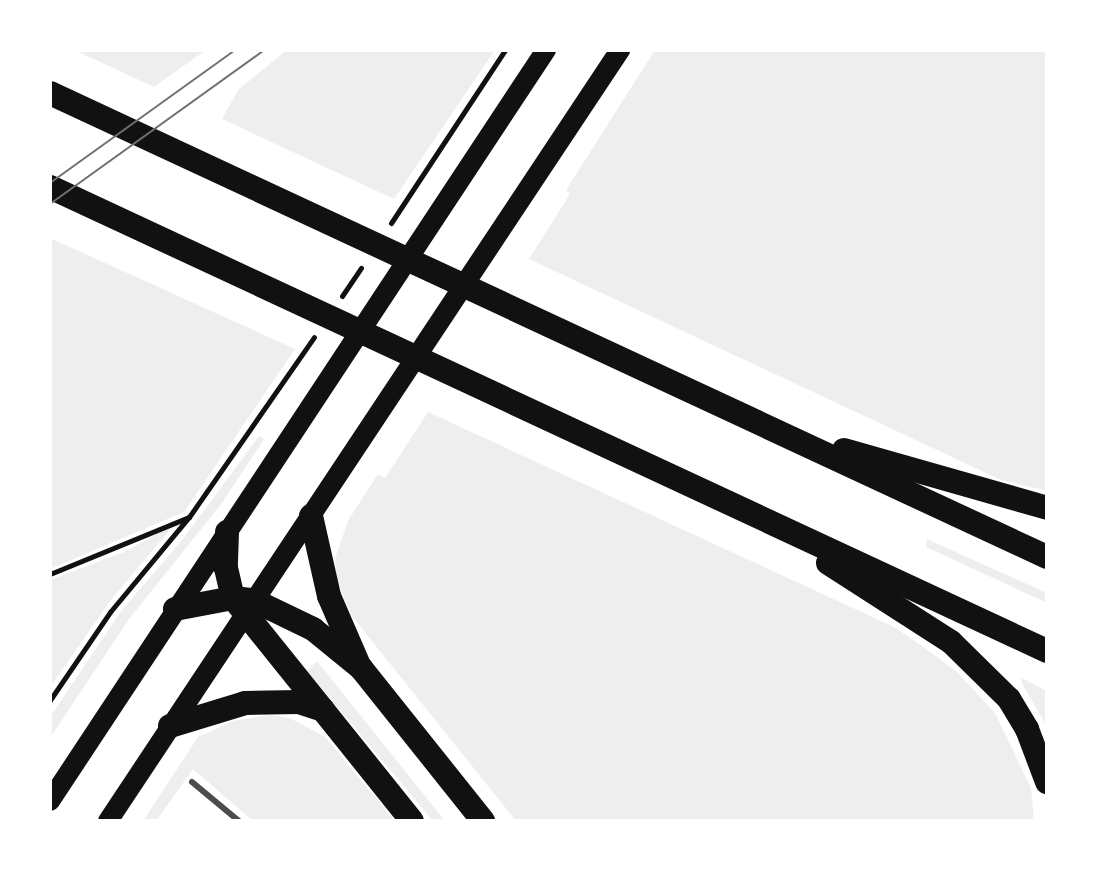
<!DOCTYPE html>
<style>
body{margin:0}
#map{position:relative;width:1097px;height:871px;overflow:hidden;background:#fff;font-family:Overpass,sans-serif}
div>[style]{position:absolute}
.green>*{inset:0;background:#eee}
.path>*{height:5px;margin:-2.5px;padding:0 2.5px;transform-origin:2.5px;border-radius:2.5px;background:#111}
.service>*{height:6px;margin:-3px;padding:0 3px;transform-origin:3px;border-radius:3px;background:#4c4c4c}
.primary>*{height:20px;margin:-10px;padding:0 10px;transform-origin:10px;border-radius:10px;background:#111}
.motorway>*{height:24px;margin:-12px;padding:0 12px;transform-origin:12px;border-radius:12px;background:#111}
.tram>*{height:2px;margin:-1px;padding:0 1px;transform-origin:1px;border-radius:1px;background:#707070}
span{translate:-50% -50%;white-space:nowrap;text-align:center;line-height:1.15;-webkit-text-stroke:8px #fff;paint-order:stroke}
.frame{position:absolute;inset:0;border:52px solid #fff;pointer-events:none}
</style>
<div id="map">
<div class="green">
<div style="clip-path:polygon(74px 50px,206px 50px,154px 87px)"></div>
<div style="clip-path:polygon(287px 50px,495px 50px,394px 199px,222px 119px,239px 89px)"></div>
<div style="clip-path:polygon(655px 50px,1047px 50px,1047px 491px,1001px 480px,529px 259px,570px 194px,566px 190px)"></div>
<div style="clip-path:polygon(50px 238px,295px 349px,184px 512px,50px 569px)"></div>
<div style="clip-path:polygon(428px 412px,894px 627px,922px 646px,957px 672px,995px 713px,1031px 788px,1034px 821px,516px 821px,351px 615px,336px 577px,335px 558px,349px 519px,378px 474px,385px 478px)"></div>
<div style="clip-path:polygon(259px 436px,264px 439px,222px 503px,129px 619px,50px 738px,50px 717px,122px 610px,183px 539px)"></div>
<div style="clip-path:polygon(166px 529px,169px 531px,113px 597px,50px 687px,50px 580px,124px 552px)"></div>
<div style="clip-path:polygon(927px 539px,1047px 593px,1047px 603px,926px 547px)"></div>
<div style="clip-path:polygon(317px 661px,445px 821px,433px 821px,307px 671px)"></div>
<div style="clip-path:polygon(1021px 678px,1047px 691px,1047px 726px,1022px 684px)"></div>
<div style="clip-path:polygon(269px 715px,290px 718px,325px 737px,395px 821px,253px 821px,193px 769px,156px 821px,143px 821px,198px 737px,233px 721px)"></div>
</div>
<div class="path">
<div style="left:391px;top:223px;width:207px;rotate:-56.6deg"></div>
<div style="left:342px;top:296px;width:34px;rotate:-56deg"></div>
<div style="left:50px;top:574px;width:150px;rotate:-22.3deg"></div>
<div style="left:50px;top:700px;width:107px;rotate:-55.7deg"></div>
<div style="left:110px;top:612px;width:124px;rotate:-50.3deg"></div>
<div style="left:189px;top:517px;width:219px;rotate:-55.2deg"></div>
</div>
<div class="service">
<div style="left:192px;top:782px;width:61px;rotate:39.7deg"></div>
</div>
<div class="primary">
<div style="left:50px;top:801px;width:900px;rotate:-56.56deg"></div>
<div style="left:108px;top:821px;width:926px;rotate:-56.41deg"></div>
</div>
<div class="motorway">
<div style="left:50px;top:93px;width:1100px;rotate:24.96deg"></div>
<div style="left:50px;top:187px;width:1100px;rotate:24.96deg"></div>
<div style="left:844px;top:450px;width:211px;rotate:15.9deg"></div>
<div style="left:311px;top:516px;width:82px;rotate:77.3deg"></div>
<div style="left:329px;top:596px;width:73px;rotate:66.6deg"></div>
<div style="left:227px;top:532px;width:36px;rotate:92deg"></div>
<div style="left:226px;top:568px;width:31px;rotate:77deg"></div>
<div style="left:233px;top:598px;width:144px;rotate:51.2deg"></div>
<div style="left:828px;top:563px;width:146px;rotate:32.7deg"></div>
<div style="left:951px;top:642px;width:81px;rotate:44.5deg"></div>
<div style="left:1009px;top:699px;width:35px;rotate:59deg"></div>
<div style="left:1027px;top:729px;width:57px;rotate:69.3deg"></div>
<div style="left:175px;top:609px;width:59px;rotate:-10.7deg"></div>
<div style="left:233px;top:598px;width:20px;rotate:6deg"></div>
<div style="left:253px;top:600px;width:67px;rotate:25.8deg"></div>
<div style="left:313px;top:629px;width:62px;rotate:39.1deg"></div>
<div style="left:361px;top:668px;width:196px;rotate:51.4deg"></div>
<div style="left:170px;top:726px;width:78px;rotate:-17deg"></div>
<div style="left:245px;top:703px;width:54px;rotate:-1.1deg"></div>
<div style="left:299px;top:702px;width:25px;rotate:18deg"></div>
<div style="left:323px;top:710px;width:142px;rotate:51.3deg"></div>
</div>
<div class="tram">
<div style="left:50px;top:183px;width:228px;rotate:-35.7deg"></div>
<div style="left:50px;top:204px;width:264px;rotate:-35.7deg"></div>
</div>
<div class="frame"></div>
</div>
